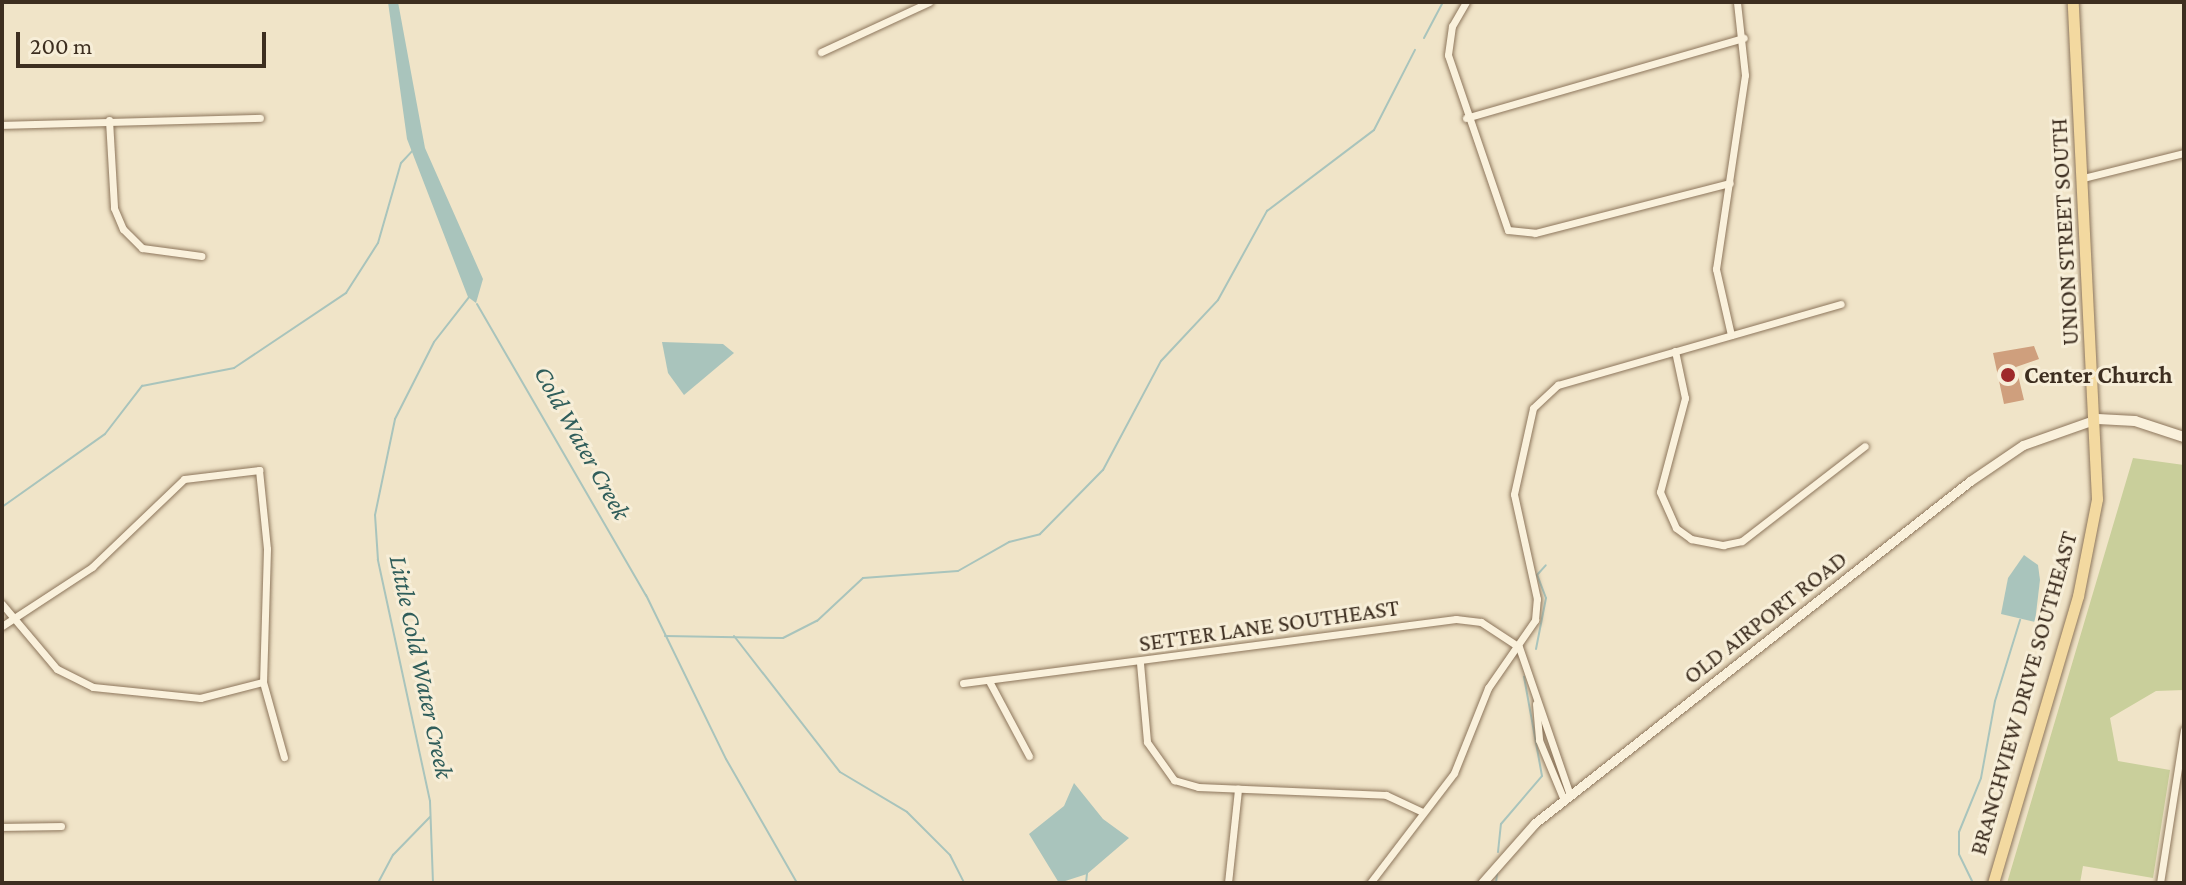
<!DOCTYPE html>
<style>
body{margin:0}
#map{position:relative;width:2186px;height:885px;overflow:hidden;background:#f0e4c8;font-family:"Crimson Pro",serif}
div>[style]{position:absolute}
.green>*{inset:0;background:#c9cf9b}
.water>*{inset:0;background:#a9c4bc}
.stream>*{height:2px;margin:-1px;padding:0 1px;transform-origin:1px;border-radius:1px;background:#a9c4bc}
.building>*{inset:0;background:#cf9f7d}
.roads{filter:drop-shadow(0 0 2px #8d765c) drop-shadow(0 0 2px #8d765c)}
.minor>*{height:7px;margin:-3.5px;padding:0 3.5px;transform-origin:3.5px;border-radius:3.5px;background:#faf1dc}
.tertiary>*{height:9px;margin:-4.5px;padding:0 4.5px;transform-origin:4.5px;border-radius:4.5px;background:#faf1dc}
.secondary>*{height:10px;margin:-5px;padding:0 5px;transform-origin:5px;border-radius:5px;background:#faf1dc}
.primary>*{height:11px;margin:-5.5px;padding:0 5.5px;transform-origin:5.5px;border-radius:5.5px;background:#f3d9a0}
.dots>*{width:22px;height:22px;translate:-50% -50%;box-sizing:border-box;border:4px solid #f7eed8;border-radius:50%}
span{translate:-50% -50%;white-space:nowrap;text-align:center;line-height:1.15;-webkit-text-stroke:6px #f7eed8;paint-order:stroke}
.street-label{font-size:24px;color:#3d2e20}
.poi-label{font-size:24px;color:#3d2e20;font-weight:700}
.left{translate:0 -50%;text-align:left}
.water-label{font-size:26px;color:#2f5d5a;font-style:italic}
.frame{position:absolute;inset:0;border:4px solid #3d2e20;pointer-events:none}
.scale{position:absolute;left:16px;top:32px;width:250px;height:36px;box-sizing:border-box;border:4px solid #3d2e20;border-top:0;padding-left:10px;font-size:24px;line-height:28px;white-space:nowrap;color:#3d2e20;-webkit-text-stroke:6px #f7eed8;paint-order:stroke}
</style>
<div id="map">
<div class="green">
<div style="clip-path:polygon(2133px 458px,2184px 465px,2184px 690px,2156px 691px,2110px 718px,2118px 761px,2170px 770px,2153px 878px,2083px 866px,2080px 883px,2007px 883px)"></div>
</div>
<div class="water">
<div style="clip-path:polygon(388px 2px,398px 2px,425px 148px,483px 279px,476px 303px,468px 297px,407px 139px)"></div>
<div style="clip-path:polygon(662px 342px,723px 344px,734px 353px,684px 395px,668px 373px)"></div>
<div style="clip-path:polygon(2024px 555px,2038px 565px,2040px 580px,2035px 622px,2001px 614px,2008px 578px)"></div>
<div style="clip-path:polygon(1074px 783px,1103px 819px,1129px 838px,1087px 874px,1059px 883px,1029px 834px,1064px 806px)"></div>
</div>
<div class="stream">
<div style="left:1424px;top:38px;width:41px;rotate:-62.2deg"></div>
<div style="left:477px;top:304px;width:337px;rotate:59.9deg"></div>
<div style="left:646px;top:595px;width:182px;rotate:64deg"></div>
<div style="left:726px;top:759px;width:143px;rotate:60.2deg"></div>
<div style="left:2px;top:507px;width:126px;rotate:-35.3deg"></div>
<div style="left:105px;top:434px;width:61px;rotate:-52.4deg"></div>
<div style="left:142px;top:386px;width:94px;rotate:-11.1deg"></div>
<div style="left:234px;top:368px;width:135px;rotate:-33.8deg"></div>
<div style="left:346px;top:293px;width:59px;rotate:-57.4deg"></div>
<div style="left:378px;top:243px;width:83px;rotate:-74deg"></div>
<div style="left:401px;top:163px;width:18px;rotate:-47deg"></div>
<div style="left:665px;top:636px;width:118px;rotate:1deg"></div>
<div style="left:783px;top:638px;width:38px;rotate:-27deg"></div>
<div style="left:817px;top:621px;width:63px;rotate:-43.1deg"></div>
<div style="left:863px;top:578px;width:95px;rotate:-4.2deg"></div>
<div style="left:958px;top:571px;width:59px;rotate:-29.6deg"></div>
<div style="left:1009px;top:542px;width:32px;rotate:-14deg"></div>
<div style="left:1040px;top:534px;width:90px;rotate:-45.5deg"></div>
<div style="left:1103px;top:470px;width:123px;rotate:-62deg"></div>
<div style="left:1161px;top:361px;width:83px;rotate:-46.9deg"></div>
<div style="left:1218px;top:300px;width:102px;rotate:-61.2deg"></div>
<div style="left:1267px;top:211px;width:134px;rotate:-37.1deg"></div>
<div style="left:1374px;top:130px;width:90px;rotate:-62.9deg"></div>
<div style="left:734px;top:636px;width:172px;rotate:52.1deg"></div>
<div style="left:840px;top:772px;width:78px;rotate:30.8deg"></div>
<div style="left:907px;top:812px;width:61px;rotate:45deg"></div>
<div style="left:950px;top:855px;width:31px;rotate:63deg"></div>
<div style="left:1536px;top:649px;width:52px;rotate:-78.9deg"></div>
<div style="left:1546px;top:598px;width:25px;rotate:-111deg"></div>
<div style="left:1537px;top:575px;width:13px;rotate:-48deg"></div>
<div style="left:1498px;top:852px;width:28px;rotate:-84deg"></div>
<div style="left:1501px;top:824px;width:63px;rotate:-49.5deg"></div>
<div style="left:1542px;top:776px;width:101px;rotate:-100.3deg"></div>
<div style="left:378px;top:883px;width:32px;rotate:-62deg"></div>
<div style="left:393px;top:855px;width:53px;rotate:-45.8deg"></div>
<div style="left:433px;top:883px;width:82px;rotate:-92.1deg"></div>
<div style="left:430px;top:801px;width:247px;rotate:-102.2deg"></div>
<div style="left:378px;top:560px;width:45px;rotate:-93.8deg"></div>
<div style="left:375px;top:515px;width:98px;rotate:-78.2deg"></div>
<div style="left:395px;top:419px;width:86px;rotate:-63.1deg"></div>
<div style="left:434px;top:342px;width:57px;rotate:-52.1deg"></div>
<div style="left:1086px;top:883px;width:10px;rotate:-84deg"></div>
<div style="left:1496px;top:883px;width:10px;rotate:-84deg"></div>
<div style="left:1973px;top:883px;width:32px;rotate:-116deg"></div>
<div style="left:1959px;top:854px;width:22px;rotate:-90deg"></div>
<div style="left:1959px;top:832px;width:58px;rotate:-67.8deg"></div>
<div style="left:1981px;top:778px;width:78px;rotate:-79.7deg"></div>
<div style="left:1995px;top:701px;width:85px;rotate:-72.8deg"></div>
</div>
<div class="building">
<div style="clip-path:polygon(2034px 346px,2039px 359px,2016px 367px,2024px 400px,2004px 404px,1993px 353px)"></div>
</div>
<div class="roads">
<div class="minor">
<div style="left:1466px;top:2px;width:28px;rotate:120deg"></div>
<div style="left:1452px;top:26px;width:29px;rotate:98deg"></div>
<div style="left:1448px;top:55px;width:185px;rotate:71.1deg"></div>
<div style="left:1508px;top:230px;width:27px;rotate:6deg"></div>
<div style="left:1535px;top:233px;width:201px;rotate:-14.4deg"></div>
<div style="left:821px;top:52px;width:119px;rotate:-24.8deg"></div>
<div style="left:1466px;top:118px;width:289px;rotate:-16.1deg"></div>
<div style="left:109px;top:120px;width:88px;rotate:86.7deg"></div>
<div style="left:114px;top:208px;width:23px;rotate:67deg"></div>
<div style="left:123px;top:229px;width:27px;rotate:45deg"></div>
<div style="left:142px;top:248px;width:60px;rotate:7.7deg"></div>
<div style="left:2px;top:125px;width:258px;rotate:-1.6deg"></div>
<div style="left:2083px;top:178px;width:104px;rotate:-13.9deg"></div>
<div style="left:1731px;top:335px;width:68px;rotate:-102.8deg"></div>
<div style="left:1716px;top:269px;width:196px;rotate:-81.5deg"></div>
<div style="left:1745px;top:75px;width:73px;rotate:-96.3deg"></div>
<div style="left:1675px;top:351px;width:48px;rotate:78deg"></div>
<div style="left:1685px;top:398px;width:97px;rotate:104.9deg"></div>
<div style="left:1660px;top:492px;width:39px;rotate:66deg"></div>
<div style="left:1676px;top:528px;width:19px;rotate:36deg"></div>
<div style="left:1691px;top:539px;width:33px;rotate:11deg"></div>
<div style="left:1723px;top:545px;width:19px;rotate:-12deg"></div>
<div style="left:1742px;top:541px;width:155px;rotate:-37.7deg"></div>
<div style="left:2px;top:604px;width:85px;rotate:49.8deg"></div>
<div style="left:57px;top:669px;width:40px;rotate:26.6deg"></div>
<div style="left:93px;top:687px;width:108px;rotate:5.9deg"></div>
<div style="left:200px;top:698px;width:65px;rotate:-14.3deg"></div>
<div style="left:2px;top:626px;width:108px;rotate:-33.2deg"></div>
<div style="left:92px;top:567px;width:127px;rotate:-43.7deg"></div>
<div style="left:184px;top:479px;width:76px;rotate:-6.8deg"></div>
<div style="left:259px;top:470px;width:79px;rotate:84.2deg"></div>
<div style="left:267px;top:549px;width:133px;rotate:91.7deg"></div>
<div style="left:263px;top:682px;width:78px;rotate:74.4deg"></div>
<div style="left:1140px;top:663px;width:79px;rotate:84.9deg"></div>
<div style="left:1147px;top:742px;width:47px;rotate:54.6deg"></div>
<div style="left:1174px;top:780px;width:25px;rotate:16deg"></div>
<div style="left:1198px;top:787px;width:188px;rotate:2.4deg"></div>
<div style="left:1386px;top:795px;width:40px;rotate:25deg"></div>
<div style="left:989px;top:681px;width:85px;rotate:61.9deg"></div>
<div style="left:963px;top:683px;width:497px;rotate:-7.4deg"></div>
<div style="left:1456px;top:619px;width:25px;rotate:7deg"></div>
<div style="left:1481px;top:622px;width:45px;rotate:33.3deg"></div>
<div style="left:1519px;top:647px;width:157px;rotate:71deg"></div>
<div style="left:1536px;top:704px;width:36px;rotate:85deg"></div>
<div style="left:1539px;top:740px;width:65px;rotate:67.4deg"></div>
<div style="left:2px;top:827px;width:59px;rotate:-1deg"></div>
<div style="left:1228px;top:883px;width:95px;rotate:-83.9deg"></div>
<div style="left:1370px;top:883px;width:138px;rotate:-52.6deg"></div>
<div style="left:1454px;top:773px;width:92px;rotate:-68.2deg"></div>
<div style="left:1488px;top:688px;width:83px;rotate:-55.3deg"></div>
<div style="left:1535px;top:620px;width:21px;rotate:-85deg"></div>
<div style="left:1537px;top:599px;width:107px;rotate:-102.4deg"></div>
<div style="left:1514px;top:494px;width:88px;rotate:-77.5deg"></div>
<div style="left:1533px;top:408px;width:34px;rotate:-43deg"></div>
<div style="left:1558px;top:385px;width:294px;rotate:-16deg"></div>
<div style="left:2160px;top:883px;width:155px;rotate:-81.1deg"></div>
</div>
<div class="tertiary">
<div style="left:1482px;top:883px;width:80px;rotate:-48.5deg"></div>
<div style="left:1535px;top:823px;width:553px;rotate:-38.17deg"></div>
<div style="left:1970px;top:481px;width:64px;rotate:-34.2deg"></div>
<div style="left:2023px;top:445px;width:78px;rotate:-19.4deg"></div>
</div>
<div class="secondary">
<div style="left:2098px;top:419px;width:37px;rotate:3deg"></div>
<div style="left:2135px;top:421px;width:52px;rotate:18.1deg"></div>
</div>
<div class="primary">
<div style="left:1993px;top:883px;width:299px;rotate:-73.5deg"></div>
<div style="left:2078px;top:596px;width:99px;rotate:-78.9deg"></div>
<div style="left:2097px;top:499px;width:498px;rotate:-92.8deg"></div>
</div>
</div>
<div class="dots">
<div style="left:2008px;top:375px;background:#9e2a2b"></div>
</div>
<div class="street-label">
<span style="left:2064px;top:232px;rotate:-93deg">UNION STREET SOUTH</span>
<span style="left:1765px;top:617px;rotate:-38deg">OLD AIRPORT ROAD</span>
<span style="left:1269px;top:625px;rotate:-8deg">SETTER LANE SOUTHEAST</span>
<span style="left:2023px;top:693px;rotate:-74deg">BRANCHVIEW DRIVE SOUTHEAST</span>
</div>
<div class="poi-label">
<span class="left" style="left:2024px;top:375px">Center Church</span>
</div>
<div class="water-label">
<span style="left:582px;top:443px;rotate:61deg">Cold Water Creek</span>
<span style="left:421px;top:667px;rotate:78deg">Little Cold Water Creek</span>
</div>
<div class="frame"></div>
<div class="scale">200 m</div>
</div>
